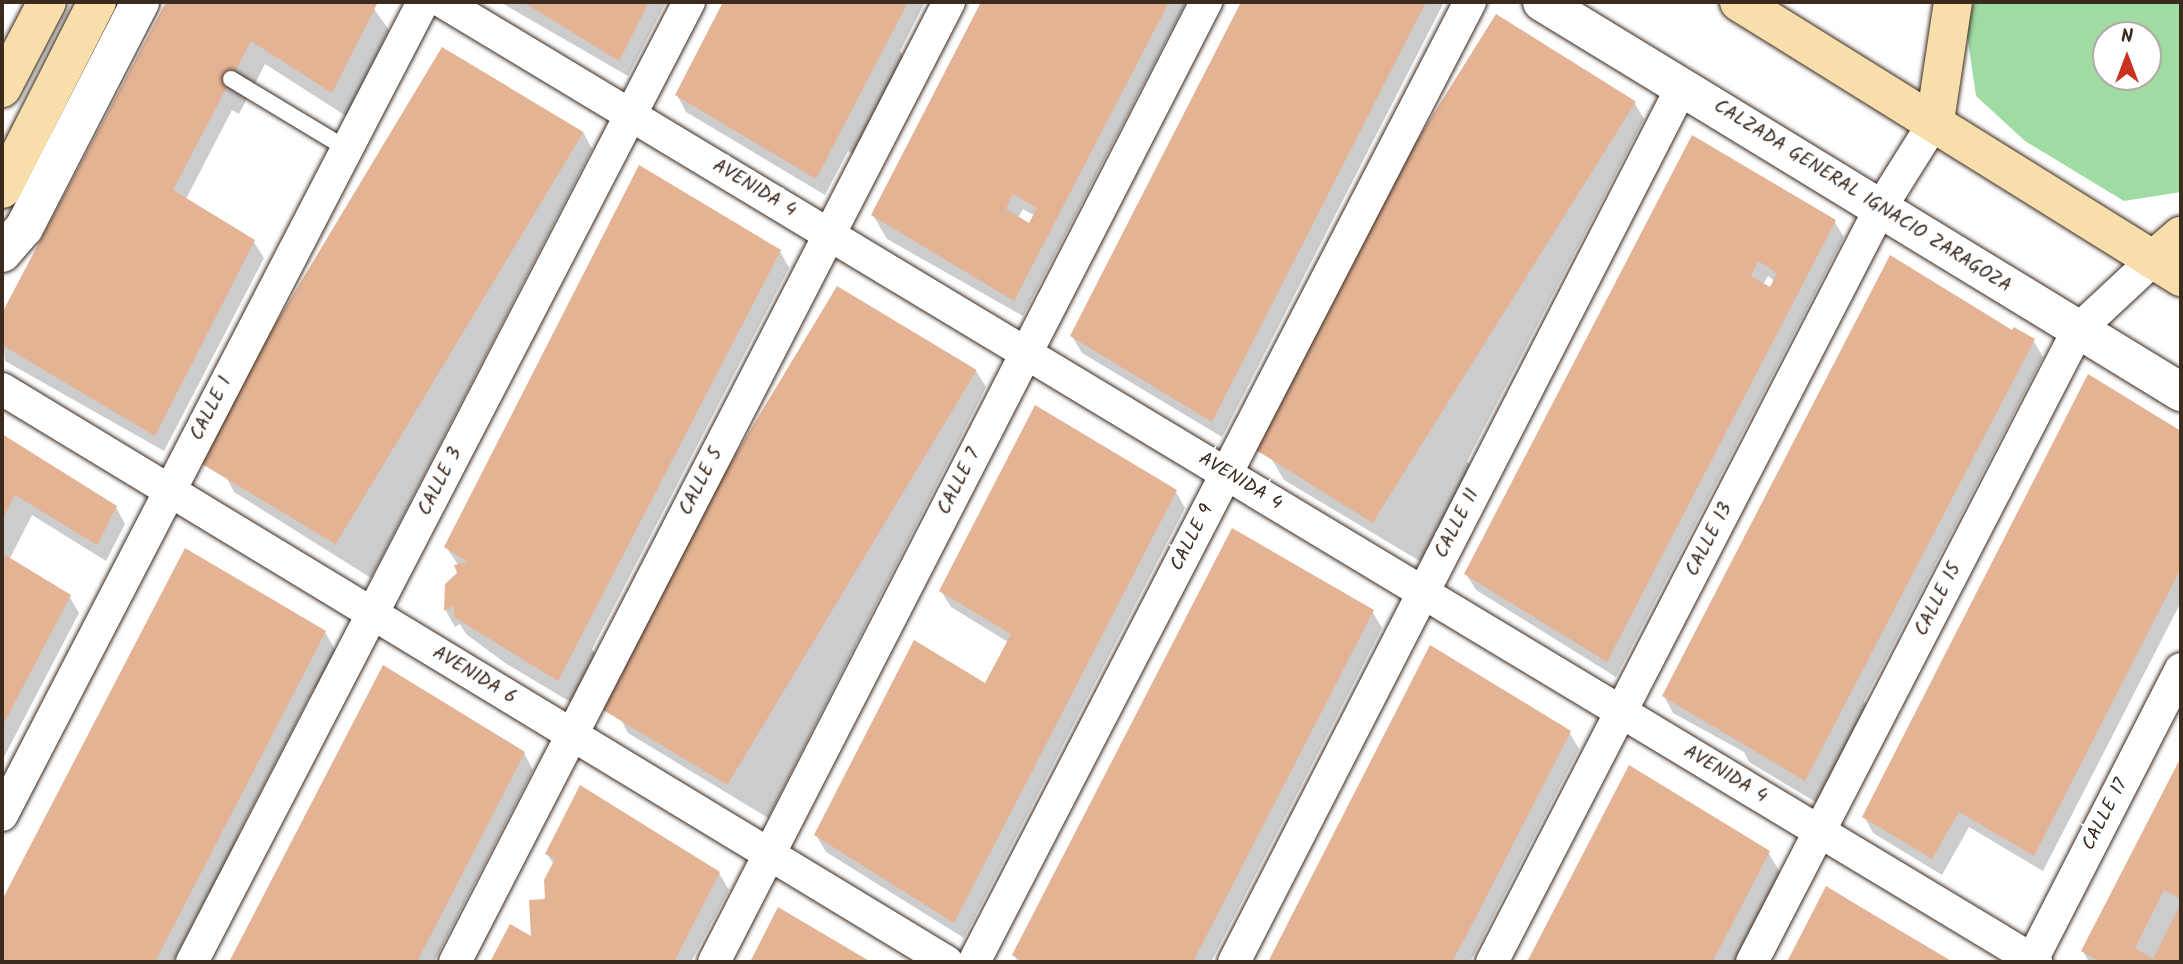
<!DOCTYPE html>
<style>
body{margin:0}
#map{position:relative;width:2183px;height:964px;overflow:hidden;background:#fff;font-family:Kalam,sans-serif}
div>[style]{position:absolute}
.green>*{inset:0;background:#9fdba2}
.shadow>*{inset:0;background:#0003}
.building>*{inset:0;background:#e3b394;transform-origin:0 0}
.roads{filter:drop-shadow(0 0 2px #3b2a1e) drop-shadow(0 0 2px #3b2a1e)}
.lane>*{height:16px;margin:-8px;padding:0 8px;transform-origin:8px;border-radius:8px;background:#fff}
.street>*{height:32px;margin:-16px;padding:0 16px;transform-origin:16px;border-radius:16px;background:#fff}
.secondary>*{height:38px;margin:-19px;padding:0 19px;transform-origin:19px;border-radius:19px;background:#fff}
.primary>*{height:38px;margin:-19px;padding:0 19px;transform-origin:19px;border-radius:19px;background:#f8deab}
.highway>*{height:38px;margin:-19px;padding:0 19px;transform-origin:19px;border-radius:19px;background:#f8deab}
span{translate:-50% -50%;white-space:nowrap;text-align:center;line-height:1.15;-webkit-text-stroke:7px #fff;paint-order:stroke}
.street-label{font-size:19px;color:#3b2a1e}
.frame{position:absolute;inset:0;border:4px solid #3b2a1e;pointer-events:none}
.north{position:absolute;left:2092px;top:21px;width:70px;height:70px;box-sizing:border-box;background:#fff;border:2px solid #b1aaa5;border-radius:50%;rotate:0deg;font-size:19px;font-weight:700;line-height:28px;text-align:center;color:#3b2a1e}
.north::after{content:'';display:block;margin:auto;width:24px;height:32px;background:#c8321e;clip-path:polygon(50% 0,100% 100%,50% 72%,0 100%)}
</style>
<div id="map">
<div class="green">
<div style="clip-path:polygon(evenodd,1974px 2px,2181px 2px,2181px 192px,2124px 201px,2025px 141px,1976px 96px,1966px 27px,1974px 2px,2106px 35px,2148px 35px,2148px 77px,2106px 77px,2106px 35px)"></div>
</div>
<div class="shadow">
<div style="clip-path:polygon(168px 2px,369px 2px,389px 30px,346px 116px,265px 64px,239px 114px,232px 110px,186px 199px,254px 242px,264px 258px,164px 451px,5px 361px,2px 317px)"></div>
<div style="clip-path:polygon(500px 2px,666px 2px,628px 76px)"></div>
<div style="clip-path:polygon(725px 2px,925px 2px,900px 51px,904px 58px,855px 155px,848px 151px,825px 195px,686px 112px,677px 95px)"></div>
<div style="clip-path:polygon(evenodd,983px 2px,1186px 2px,1023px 316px,887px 239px,873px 215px,983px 2px,1023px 209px,1035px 216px,1030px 225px,1018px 218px,1023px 209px)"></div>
<div style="clip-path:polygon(1243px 2px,1444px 2px,1222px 437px,1082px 353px,1072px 336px)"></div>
<div style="clip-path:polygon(1634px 102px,1644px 119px,1467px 461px,1472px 469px,1423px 563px,1284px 480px,1270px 456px)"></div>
<div style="clip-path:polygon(583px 132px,592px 149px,371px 578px,234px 492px,225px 475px)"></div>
<div style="clip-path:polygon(evenodd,1693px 138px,1834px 221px,1844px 237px,1616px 677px,1476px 590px,1466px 574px,1693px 138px,1768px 276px,1775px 281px,1770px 290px,1763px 285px,1768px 276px)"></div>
<div style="clip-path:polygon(780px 251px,789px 268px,592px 649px,597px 657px,572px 703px,505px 663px,466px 634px,460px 624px,455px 627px,446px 611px,447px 585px,459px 574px,459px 566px,446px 547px)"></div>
<div style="clip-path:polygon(2012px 332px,2033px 340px,2043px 357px,1864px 701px,1868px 709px,1819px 804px,1749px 762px,1744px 752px,1673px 713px,1664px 696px)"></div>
<div style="clip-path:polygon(976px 371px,986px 387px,768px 818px,628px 733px,619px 716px)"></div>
<div style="clip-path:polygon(2089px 377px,2181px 433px,2181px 602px,2043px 871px,1969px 827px,1942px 875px,1873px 833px,1864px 816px)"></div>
<div style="clip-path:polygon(2px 436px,116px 507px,125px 524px,106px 561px,32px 515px,9px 560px,69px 596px,79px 613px,2px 761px)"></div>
<div style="clip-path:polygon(1176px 492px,1185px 508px,964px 938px,826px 852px,816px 835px,985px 685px,1008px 642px,951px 607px,941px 591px)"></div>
<div style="clip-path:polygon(186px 550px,325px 632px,339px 657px,320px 692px,314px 688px,238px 835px,251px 858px,228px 903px,209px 892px,173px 962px,2px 962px,2px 904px)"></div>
<div style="clip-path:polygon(1372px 611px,1382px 628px,1211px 962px,1018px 962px,1014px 955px)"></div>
<div style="clip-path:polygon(1430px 648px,1569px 732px,1579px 749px,1470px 962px,1270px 962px)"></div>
<div style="clip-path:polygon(384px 668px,524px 753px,533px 770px,434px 962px,231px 962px)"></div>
<div style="clip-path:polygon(2181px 761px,2181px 962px,2089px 962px,2083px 951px)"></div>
<div style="clip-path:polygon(1629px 768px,1768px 852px,1782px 876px,1738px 962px,1529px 962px)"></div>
<div style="clip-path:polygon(547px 854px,719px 873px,729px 890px,691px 962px,492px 962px,511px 926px,533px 939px,554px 865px)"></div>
<div style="clip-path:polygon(1827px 888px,1950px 962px,1789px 962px)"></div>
<div style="clip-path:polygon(779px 910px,868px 962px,752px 962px)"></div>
</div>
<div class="building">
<div style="clip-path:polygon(166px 2px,377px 4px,332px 93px,251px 41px,173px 190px,255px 240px,155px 436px,2px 345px,2px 313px)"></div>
<div style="clip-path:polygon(523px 2px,649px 2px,619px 61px)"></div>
<div style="clip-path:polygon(723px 2px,908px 2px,816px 179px,675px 95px)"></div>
<div style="clip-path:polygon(evenodd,981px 2px,1169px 2px,1014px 301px,871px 215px,981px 2px,1013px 194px,1037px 208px,1029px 223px,1006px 209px,1013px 194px)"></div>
<div style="clip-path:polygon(1241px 2px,1426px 2px,1212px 422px,1070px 336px)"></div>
<div style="left:1496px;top:14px;width:165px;height:497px;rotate:32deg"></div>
<div style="left:442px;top:47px;width:165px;height:481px;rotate:31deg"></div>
<div style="clip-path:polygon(evenodd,1692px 135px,1836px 220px,1607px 662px,1464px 574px,1692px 135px,1758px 261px,1777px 273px,1770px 287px,1751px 276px,1758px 261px)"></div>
<div style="clip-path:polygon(639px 165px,781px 250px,558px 681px,454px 617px,454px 606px,444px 611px,445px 584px,457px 573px,454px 565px,468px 562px,444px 547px)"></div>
<div style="clip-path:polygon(1890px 255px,2012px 330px,2014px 327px,2035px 339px,1805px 781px,1662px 696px)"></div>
<div style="left:837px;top:286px;width:163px;height:484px;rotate:31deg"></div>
<div style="clip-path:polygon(2088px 374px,2181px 431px,2181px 568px,2034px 856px,1959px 812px,1932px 859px,1862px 817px)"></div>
<div style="clip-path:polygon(1035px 405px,1177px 490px,954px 923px,814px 835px,914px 640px,985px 683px,1011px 634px,939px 591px)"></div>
<div style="clip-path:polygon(2px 434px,117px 506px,97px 545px,15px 495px,2px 520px)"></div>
<div style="clip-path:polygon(1232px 528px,1374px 610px,1193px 962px,1024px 962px,1012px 955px)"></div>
<div style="clip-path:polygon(185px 548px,326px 631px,155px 962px,2px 962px,2px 900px)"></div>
<div style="clip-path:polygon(2px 553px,71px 595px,2px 727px)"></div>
<div style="clip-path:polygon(1430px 645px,1571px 731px,1476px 917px,1452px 962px,1268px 962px)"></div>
<div style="clip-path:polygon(383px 665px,525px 752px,417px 962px,229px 962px)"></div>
<div style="clip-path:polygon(2181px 757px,2181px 899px,2164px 890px,2135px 948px,2153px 959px,2181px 903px,2181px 962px,2100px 962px,2081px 951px)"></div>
<div style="clip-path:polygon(1629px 765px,1770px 851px,1725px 938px,1712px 962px,1527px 962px)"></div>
<div style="clip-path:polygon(580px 785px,720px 872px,674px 962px,490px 962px,510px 924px,531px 936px,529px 900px,545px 899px,544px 880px,555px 859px,545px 854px)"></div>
<div style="clip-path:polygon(1826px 886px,1869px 912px,1953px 962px,1787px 962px)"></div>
<div style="clip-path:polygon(778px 907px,849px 949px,871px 962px,750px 962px)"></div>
</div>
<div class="roads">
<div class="lane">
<div style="left:231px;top:79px;width:135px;rotate:31.1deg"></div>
</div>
<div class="street">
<div style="left:443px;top:2px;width:1860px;rotate:31.07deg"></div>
<div style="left:2px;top:389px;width:1105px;rotate:31.23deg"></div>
<div style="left:2px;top:815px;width:916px;rotate:-62.62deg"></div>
<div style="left:192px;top:962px;width:1081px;rotate:-62.63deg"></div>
<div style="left:455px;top:962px;width:1080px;rotate:-62.77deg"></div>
<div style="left:714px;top:962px;width:1079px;rotate:-62.86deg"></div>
<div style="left:974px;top:962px;width:1081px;rotate:-62.68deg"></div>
<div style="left:1234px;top:962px;width:983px;rotate:-62.89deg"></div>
<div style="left:1492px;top:962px;width:849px;rotate:-62.74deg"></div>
<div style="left:1881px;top:207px;width:102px;rotate:-57.9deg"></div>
<div style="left:1752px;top:962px;width:711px;rotate:-62.71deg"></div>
<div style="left:2078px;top:330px;width:103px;rotate:-43deg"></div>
<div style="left:2031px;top:962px;width:329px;rotate:-62.9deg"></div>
</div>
<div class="secondary">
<div style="left:1542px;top:2px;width:749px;rotate:31.4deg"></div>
<div style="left:2px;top:253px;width:33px;rotate:-49deg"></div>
<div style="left:24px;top:228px;width:254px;rotate:-62.8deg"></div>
</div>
<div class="primary">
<div style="left:1739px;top:2px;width:521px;rotate:31.89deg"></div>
<div style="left:1935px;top:121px;width:120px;rotate:-81.4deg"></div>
<div style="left:2153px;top:260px;width:37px;rotate:-41deg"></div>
</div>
<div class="highway">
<div style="left:2px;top:88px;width:97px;rotate:-62.4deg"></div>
<div style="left:2px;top:189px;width:210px;rotate:-63.1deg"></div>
</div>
</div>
<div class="street-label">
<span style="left:754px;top:189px;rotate:31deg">AVENIDA 4</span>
<span style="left:1862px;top:197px;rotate:32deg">CALZADA GENERAL IGNACIO ZARAGOZA</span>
<span style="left:212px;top:409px;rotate:-63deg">CALLE 1</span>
<span style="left:441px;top:482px;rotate:-63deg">CALLE 3</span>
<span style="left:702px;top:482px;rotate:-63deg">CALLE 5</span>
<span style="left:960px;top:482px;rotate:-63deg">CALLE 7</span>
<span style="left:1240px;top:482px;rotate:31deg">AVENIDA 4</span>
<span style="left:1458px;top:524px;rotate:-63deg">CALLE 11</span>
<span style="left:1193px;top:538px;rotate:-63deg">CALLE 9</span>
<span style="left:1710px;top:540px;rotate:-63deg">CALLE 13</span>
<span style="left:1939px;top:600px;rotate:-63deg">CALLE 15</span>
<span style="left:474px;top:676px;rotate:31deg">AVENIDA 6</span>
<span style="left:1725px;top:775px;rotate:31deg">AVENIDA 4</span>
<span style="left:2106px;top:815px;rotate:-63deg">CALLE 17</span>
</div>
<div class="frame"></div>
<div class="north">N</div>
</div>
